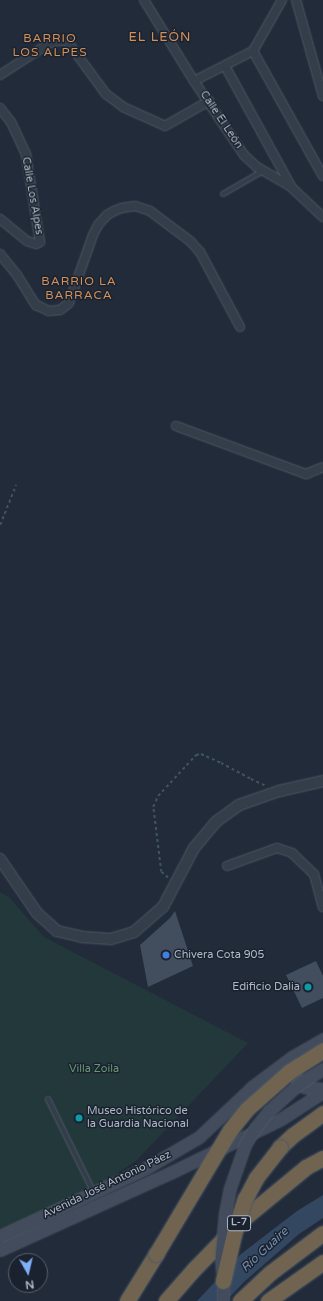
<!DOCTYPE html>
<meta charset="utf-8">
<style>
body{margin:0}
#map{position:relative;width:323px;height:1301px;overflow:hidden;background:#212b3a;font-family:"Varela Round",sans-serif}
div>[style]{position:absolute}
.green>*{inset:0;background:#23383b}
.water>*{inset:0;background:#344761}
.building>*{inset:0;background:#424e5e}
.path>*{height:1.5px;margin-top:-0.75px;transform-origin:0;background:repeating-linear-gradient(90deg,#405558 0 3px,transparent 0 6px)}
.roads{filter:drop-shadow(0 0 1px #4f5865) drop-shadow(0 0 1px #4f5865)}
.service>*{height:4px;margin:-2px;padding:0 2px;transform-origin:2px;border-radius:2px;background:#343d4a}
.minor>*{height:8px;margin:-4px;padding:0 4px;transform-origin:4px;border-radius:4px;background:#343d4a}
.tertiary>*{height:10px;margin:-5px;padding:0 5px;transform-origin:5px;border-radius:5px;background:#343d4a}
.secondary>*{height:11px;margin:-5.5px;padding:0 5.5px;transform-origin:5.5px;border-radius:5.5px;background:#424c5d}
.motorway>*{height:15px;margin:-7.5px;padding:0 7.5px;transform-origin:7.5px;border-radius:7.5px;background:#706451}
.bridges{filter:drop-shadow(0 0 1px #4f5865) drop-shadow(0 0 1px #4f5865)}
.secondary-bridge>*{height:11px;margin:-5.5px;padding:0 5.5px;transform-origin:5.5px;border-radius:5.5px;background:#424c5d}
.motorway-bridge>*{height:15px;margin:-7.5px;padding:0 7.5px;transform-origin:7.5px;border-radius:7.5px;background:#706451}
.dots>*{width:11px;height:11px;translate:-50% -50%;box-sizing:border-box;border:2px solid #1a222f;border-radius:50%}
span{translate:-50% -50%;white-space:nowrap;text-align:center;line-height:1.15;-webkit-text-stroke:3px #1a222f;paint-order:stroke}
.shield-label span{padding:1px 3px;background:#1a222f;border:1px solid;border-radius:3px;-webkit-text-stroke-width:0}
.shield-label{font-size:10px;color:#afb8c6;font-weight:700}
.street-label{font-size:11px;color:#afb8c6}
.poi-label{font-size:11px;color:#afb8c6}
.left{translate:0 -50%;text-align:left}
.right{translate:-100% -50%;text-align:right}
.park-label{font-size:11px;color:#669871}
.neighbourhood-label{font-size:12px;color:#d6905a;letter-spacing:1px}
.water-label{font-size:12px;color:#768eaf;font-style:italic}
.quarter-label{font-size:13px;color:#d6905a;letter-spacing:1px}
.north{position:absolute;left:8px;top:1253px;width:40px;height:40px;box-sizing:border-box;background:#1a222f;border:1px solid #565e6b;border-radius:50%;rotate:172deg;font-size:11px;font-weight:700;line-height:16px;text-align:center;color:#afb8c6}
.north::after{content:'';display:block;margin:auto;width:14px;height:18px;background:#80b0fa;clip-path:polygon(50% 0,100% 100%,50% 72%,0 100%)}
</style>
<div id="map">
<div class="green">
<div style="clip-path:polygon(0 892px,9px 897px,44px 937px,248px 1043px,136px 1161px,89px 1191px,0 1231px)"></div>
</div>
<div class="water">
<div style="clip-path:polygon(323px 1195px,323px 1218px,299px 1234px,244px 1282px,226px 1301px,197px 1301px,241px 1254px,297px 1211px)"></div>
</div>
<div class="building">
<div style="clip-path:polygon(175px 911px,193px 966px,148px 987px,140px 945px,170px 918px)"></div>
<div style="clip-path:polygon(316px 961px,323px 976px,323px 998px,302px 1008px,286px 975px)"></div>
</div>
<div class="path">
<div style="left:0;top:525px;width:43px;rotate:-68.2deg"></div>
<div style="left:168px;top:878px;width:9px;rotate:-139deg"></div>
<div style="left:161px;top:872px;width:65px;rotate:-97deg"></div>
<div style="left:153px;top:807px;width:12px;rotate:-66deg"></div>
<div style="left:158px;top:796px;width:56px;rotate:-47.2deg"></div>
<div style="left:196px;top:755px;width:5px;rotate:-11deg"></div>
<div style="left:201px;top:754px;width:22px;rotate:24deg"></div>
<div style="left:221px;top:763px;width:34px;rotate:28deg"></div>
<div style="left:251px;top:779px;width:17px;rotate:25deg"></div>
</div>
<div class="roads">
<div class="service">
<div style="left:223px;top:194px;width:46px;rotate:-29.9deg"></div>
<div style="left:48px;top:1099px;width:102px;rotate:63.9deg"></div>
</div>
<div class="minor">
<div style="left:144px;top:0;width:95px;rotate:58.3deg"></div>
<div style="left:194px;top:81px;width:89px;rotate:56deg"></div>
<div style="left:244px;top:155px;width:18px;rotate:43deg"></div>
<div style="left:257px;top:167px;width:39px;rotate:30deg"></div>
<div style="left:291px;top:187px;width:44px;rotate:43.2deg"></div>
<div style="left:296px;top:0;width:100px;rotate:74.3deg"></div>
<div style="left:253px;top:51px;width:143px;rotate:60.8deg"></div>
<div style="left:225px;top:66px;width:137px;rotate:61.2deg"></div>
<div style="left:0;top:75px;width:57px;rotate:-32.9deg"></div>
<div style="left:48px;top:44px;width:9px;rotate:-18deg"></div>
<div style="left:57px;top:41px;width:10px"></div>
<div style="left:67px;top:41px;width:66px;rotate:53.7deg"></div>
<div style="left:106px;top:94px;width:21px;rotate:37deg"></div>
<div style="left:123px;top:107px;width:46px;rotate:24.3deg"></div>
<div style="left:165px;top:126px;width:51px;rotate:-29.6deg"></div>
<div style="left:194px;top:81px;width:66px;rotate:-27deg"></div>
<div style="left:253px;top:51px;width:59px;rotate:-60.4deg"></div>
<div style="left:0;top:108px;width:18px;rotate:52deg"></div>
<div style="left:11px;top:122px;width:35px;rotate:65deg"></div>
<div style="left:26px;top:154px;width:89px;rotate:81deg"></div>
<div style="left:40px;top:242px;width:4px;rotate:153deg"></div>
<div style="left:36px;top:244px;width:9px;rotate:-162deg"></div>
<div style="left:27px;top:241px;width:35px;rotate:-141deg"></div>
<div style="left:0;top:254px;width:27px;rotate:51deg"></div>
<div style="left:17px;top:275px;width:36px;rotate:58deg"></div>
<div style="left:36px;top:305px;width:14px;rotate:25deg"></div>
<div style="left:49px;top:311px;width:11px;rotate:-5deg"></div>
<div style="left:60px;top:310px;width:11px;rotate:-38deg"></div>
<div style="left:69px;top:303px;width:72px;rotate:-70.6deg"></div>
<div style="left:93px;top:235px;width:11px;rotate:-63deg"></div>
<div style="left:98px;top:225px;width:13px;rotate:-48deg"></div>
<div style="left:107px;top:215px;width:8px;rotate:-30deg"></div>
<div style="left:114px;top:211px;width:9px;rotate:-21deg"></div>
<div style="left:122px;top:208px;width:13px;rotate:-9deg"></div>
<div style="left:135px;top:206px;width:16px;rotate:18deg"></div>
<div style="left:150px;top:211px;width:50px;rotate:36.9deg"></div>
<div style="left:190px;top:241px;width:15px;rotate:48deg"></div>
<div style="left:200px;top:252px;width:85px;rotate:61.9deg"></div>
<div style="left:176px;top:426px;width:139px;rotate:20.3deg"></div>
<div style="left:306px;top:474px;width:18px;rotate:-22deg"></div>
<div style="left:227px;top:866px;width:53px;rotate:-19.8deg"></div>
<div style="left:277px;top:848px;width:16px;rotate:18deg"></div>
<div style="left:292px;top:853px;width:30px;rotate:44deg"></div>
<div style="left:314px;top:874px;width:34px;rotate:75deg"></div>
</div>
<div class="tertiary">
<div style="left:0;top:859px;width:65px;rotate:55.6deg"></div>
<div style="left:37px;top:913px;width:27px;rotate:42deg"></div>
<div style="left:57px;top:931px;width:26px;rotate:13deg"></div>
<div style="left:82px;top:937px;width:29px;rotate:4deg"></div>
<div style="left:111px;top:939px;width:24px;rotate:-17deg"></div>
<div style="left:134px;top:932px;width:38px;rotate:-41deg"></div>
<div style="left:163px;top:907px;width:67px;rotate:-62.3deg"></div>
<div style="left:194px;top:848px;width:35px;rotate:-50deg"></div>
<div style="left:217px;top:821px;width:27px;rotate:-36deg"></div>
<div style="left:239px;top:805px;width:42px;rotate:-19.3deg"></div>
<div style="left:279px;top:791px;width:45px;rotate:-12.8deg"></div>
</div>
<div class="secondary">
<div style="left:297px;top:1062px;width:9px;rotate:103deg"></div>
<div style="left:295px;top:1071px;width:9px;rotate:77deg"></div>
<div style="left:297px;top:1080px;width:10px;rotate:45deg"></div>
<div style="left:304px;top:1087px;width:19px;rotate:6deg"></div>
<div style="left:0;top:1236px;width:161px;rotate:-25deg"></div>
<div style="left:146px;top:1168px;width:61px;rotate:-30.3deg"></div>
<div style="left:199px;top:1137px;width:73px;rotate:-43.3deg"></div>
<div style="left:252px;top:1087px;width:50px;rotate:-36.9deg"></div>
<div style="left:292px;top:1057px;width:36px;rotate:-30deg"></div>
<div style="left:0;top:1250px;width:187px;rotate:-24.4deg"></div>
<div style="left:170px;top:1173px;width:123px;rotate:-25.9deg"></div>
<div style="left:281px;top:1119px;width:50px;rotate:-32.7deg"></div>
<div style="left:223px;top:1301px;width:20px;rotate:-90deg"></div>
</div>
<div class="motorway">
<div style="left:280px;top:1147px;width:18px;rotate:-43deg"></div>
<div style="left:293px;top:1135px;width:37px;rotate:-36deg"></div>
<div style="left:127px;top:1301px;width:55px;rotate:-58.3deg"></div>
<div style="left:166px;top:1301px;width:43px;rotate:-48.8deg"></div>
<div style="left:194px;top:1269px;width:70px;rotate:-45.6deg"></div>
<div style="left:243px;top:1219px;width:82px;rotate:-39.5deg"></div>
<div style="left:306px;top:1167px;width:19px;rotate:-28deg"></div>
<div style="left:240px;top:1301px;width:41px;rotate:-43deg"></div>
<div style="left:270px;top:1273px;width:66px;rotate:-37deg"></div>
<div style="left:268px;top:1301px;width:67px;rotate:-35.3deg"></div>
</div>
</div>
<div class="bridges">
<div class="secondary-bridge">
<div style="left:222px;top:1271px;width:16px;rotate:-94deg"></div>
<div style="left:221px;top:1255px;width:42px;rotate:-84.6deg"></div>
<div style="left:225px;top:1213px;width:25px;rotate:-79deg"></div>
<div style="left:230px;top:1188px;width:46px;rotate:-70.8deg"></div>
<div style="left:245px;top:1145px;width:20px;rotate:-60deg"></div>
<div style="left:255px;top:1128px;width:22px;rotate:-51deg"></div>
<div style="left:269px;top:1111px;width:42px;rotate:-42.1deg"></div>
<div style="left:300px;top:1083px;width:27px;rotate:-31deg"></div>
</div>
<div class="motorway-bridge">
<div style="left:156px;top:1254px;width:144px;rotate:-59.2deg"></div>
<div style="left:230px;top:1130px;width:27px;rotate:-51deg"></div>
<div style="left:247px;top:1109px;width:57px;rotate:-41.5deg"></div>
<div style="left:290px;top:1071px;width:39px;rotate:-32deg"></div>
<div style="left:223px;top:1281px;width:48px;rotate:-76.8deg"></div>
<div style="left:234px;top:1234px;width:37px;rotate:-73deg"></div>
<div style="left:245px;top:1199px;width:24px;rotate:-62deg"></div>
<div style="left:256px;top:1178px;width:39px;rotate:-52deg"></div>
</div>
</div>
<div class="dots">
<div style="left:166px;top:955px;background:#3f7fe0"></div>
<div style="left:308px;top:987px;background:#0f9aa8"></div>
<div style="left:79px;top:1118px;background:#0f9aa8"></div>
</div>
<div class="shield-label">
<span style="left:239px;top:1223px">L-7</span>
</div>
<div class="street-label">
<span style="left:221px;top:120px;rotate:56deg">Calle El León</span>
<span style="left:32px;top:196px;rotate:80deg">Calle Los Alpes</span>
<span style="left:107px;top:1185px;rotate:-26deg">Avenida José Antonio Páez</span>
</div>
<div class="poi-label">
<span class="left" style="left:174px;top:955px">Chivera Cota 905</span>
<span class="right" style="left:300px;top:987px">Edificio Dalia</span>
<span class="left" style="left:87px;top:1118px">Museo Histórico de<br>la Guardia Nacional</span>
</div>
<div class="park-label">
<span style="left:94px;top:1069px">Villa Zoila</span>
</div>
<div class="neighbourhood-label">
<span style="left:50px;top:46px">BARRIO<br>LOS ALPES</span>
<span style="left:79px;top:289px">BARRIO LA<br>BARRACA</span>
</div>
<div class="water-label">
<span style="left:265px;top:1250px;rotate:-43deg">Río Guaire</span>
</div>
<div class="quarter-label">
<span style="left:160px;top:37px">EL LEÓN</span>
</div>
<div class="north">N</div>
</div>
